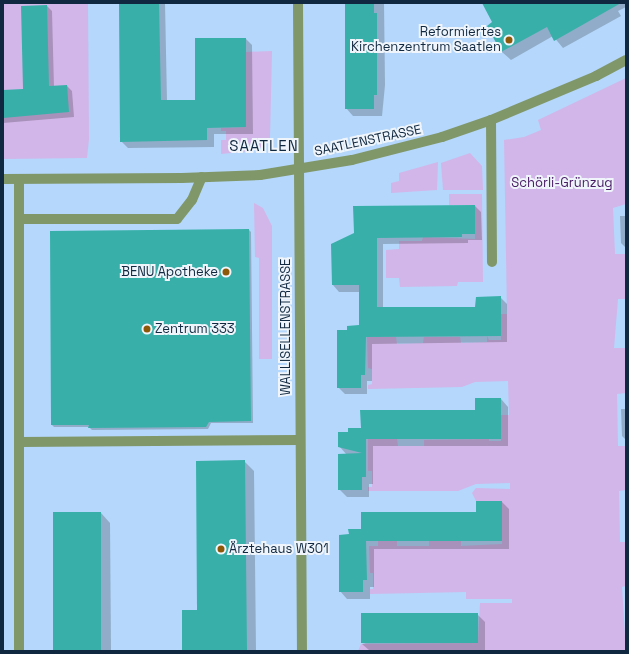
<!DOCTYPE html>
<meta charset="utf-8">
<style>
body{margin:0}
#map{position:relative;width:629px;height:654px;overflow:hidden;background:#b4d7fb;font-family:"Space Grotesk",sans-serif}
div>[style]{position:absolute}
.green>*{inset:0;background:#d2b6e9}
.shadow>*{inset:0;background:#0003}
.building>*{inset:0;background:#38b0a9;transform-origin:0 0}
.service>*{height:10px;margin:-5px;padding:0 5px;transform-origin:5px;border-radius:5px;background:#809769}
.minor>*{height:10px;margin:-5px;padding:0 5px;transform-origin:5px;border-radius:5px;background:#809769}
.tertiary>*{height:10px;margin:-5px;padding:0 5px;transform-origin:5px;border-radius:5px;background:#809769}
.dots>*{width:11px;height:11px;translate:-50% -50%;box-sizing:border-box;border:2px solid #eff5fb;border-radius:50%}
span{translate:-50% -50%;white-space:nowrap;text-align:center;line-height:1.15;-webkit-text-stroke:4px #eff5fb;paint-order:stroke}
.poi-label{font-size:13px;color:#112940}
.right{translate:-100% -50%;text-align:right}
.left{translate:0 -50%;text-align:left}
.street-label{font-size:13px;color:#112940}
.park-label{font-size:13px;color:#471963}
.quarter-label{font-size:15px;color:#112940;letter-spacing:1px}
.frame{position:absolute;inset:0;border:4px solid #112940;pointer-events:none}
</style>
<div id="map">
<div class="green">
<div style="clip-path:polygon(3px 3px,88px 3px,89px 139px,87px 158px,3px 159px)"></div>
<div style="clip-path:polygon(272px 51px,270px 139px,259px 149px,251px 151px,221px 154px,221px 140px,226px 140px,226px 131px,221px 131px,221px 128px,246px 127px,246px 52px)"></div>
<div style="clip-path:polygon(626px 78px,626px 204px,613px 208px,615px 254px,626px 254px,626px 299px,618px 299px,614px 348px,626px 348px,626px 393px,617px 394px,618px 446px,626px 446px,626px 490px,619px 491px,620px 542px,626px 542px,626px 586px,622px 587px,626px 651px,358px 651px,361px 644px,478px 643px,480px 603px,512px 603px,512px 599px,466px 599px,466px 592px,370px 594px,370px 589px,373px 589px,373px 573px,370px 573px,369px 546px,378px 546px,378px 541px,397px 541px,397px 546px,429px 546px,429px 541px,461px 541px,461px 546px,502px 544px,502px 501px,476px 501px,472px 493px,476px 488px,510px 489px,510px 483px,476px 484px,458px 491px,368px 491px,368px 487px,372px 487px,372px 471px,368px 471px,368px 439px,397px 439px,398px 446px,424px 446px,424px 440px,489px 439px,489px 441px,501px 441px,501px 415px,509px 415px,508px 381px,475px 382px,462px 387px,368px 389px,368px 385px,372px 384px,372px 369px,368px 368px,367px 337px,396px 337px,397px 344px,423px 343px,424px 337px,460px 337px,461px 343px,487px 342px,487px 336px,489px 340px,501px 340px,501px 314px,507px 314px,504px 140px,524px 137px,541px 130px,538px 120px)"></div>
<div style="clip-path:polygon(470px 153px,482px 166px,483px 190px,443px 190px,441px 163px)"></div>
<div style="clip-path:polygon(438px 162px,437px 190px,391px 193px,391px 183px,399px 181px,399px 173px)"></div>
<div style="clip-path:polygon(449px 194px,482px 194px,483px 282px,458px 282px,457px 286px,400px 287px,399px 278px,386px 278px,386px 250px,399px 249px,399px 241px,422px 241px,423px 237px,475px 239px,475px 205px,449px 205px)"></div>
<div style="clip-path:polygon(254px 203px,263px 208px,272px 226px,272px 359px,259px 359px,259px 258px,255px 257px)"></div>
</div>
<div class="shadow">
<div style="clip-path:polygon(120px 3px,165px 3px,167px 101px,196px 101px,246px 39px,252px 45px,253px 134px,214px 134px,214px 147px,128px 148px,121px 141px)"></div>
<div style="clip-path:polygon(346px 3px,384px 3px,385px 85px,382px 116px,353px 116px,346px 108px)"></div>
<div style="clip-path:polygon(483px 3px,626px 3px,626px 7px,618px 11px,621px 16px,563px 48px,553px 36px,511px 60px,502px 52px,488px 26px,494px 23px)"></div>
<div style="clip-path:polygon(47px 6px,52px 11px,54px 87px,67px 86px,72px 91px,74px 117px,3px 123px,3px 91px,24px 90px)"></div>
<div style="clip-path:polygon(475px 206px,481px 212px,482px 240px,468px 240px,468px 243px,383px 244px,383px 308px,476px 308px,500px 297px,507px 304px,507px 342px,372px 344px,372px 381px,367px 381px,367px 394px,345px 394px,338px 387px,348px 331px,360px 326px,360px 292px,339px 292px,333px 285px,332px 244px)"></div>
<div style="clip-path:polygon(620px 216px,626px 216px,626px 248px,621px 243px)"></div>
<div style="clip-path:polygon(249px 230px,251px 232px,253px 423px,211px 423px,208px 429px,92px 430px,89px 427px,54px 427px,52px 425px)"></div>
<div style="clip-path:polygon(501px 399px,508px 407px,508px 446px,373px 446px,373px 484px,369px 484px,369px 497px,347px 497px,339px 489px,347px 455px,339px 446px,349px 433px,362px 429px,476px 411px)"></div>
<div style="clip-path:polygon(621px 409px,626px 409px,626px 440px,622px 436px)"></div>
<div style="clip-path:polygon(244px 461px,254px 471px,256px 651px,183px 651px,198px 611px)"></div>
<div style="clip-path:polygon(502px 502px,509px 509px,509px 549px,374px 549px,374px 587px,370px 587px,370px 599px,347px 599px,340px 591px,350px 535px,362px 530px,477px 513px)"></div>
<div style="clip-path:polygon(101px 513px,110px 523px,111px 651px,55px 651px)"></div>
<div style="clip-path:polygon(477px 614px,485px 622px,485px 651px,370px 651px,362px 644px)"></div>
</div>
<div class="building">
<div style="clip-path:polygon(119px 3px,159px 3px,161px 100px,195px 100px,195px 38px,246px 38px,246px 127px,207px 128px,207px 140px,120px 142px)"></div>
<div style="clip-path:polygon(345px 3px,374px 3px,374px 13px,377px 13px,377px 95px,374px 95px,374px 109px,345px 109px)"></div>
<div style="clip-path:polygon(482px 3px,621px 3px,554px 41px,547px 27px,501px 52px,487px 26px,492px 22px)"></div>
<div style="clip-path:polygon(47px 5px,49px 86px,67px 85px,69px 112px,3px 118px,3px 90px,23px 89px,21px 6px)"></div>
<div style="clip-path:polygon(475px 205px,475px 234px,462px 234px,462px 237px,377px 238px,377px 307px,475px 307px,476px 297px,501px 296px,501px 336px,366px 337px,365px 375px,361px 375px,361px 388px,337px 388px,337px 330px,347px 330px,347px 326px,359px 325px,359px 285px,332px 285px,331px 244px,354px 233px,353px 206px)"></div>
<div style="clip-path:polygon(249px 229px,251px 421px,209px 422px,206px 427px,88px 428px,89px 425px,51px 425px,50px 231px)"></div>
<div style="clip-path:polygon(475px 398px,501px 398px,501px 439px,366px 439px,366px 477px,362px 477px,362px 490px,338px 490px,338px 454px,362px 453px,338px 447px,338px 432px,348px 432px,348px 428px,361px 428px,360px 410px,475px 410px)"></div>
<div style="clip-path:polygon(245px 460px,247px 651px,182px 651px,182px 610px,197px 610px,196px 461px)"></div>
<div style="clip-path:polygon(476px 501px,502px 501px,502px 541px,366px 541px,367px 580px,363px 580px,363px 592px,339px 592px,339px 535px,349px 534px,348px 529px,361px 529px,361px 512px,476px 512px)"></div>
<div style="left:53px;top:512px;width:48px;height:139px"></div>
<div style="left:478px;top:613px;width:30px;height:117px;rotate:90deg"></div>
</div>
<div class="service">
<div style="left:491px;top:120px;width:142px;rotate:89.6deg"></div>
<div style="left:19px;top:219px;width:158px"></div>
<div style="left:177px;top:219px;width:24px;rotate:-52deg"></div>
<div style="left:192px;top:200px;width:25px;rotate:-67deg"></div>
<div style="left:20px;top:442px;width:280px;rotate:-0.4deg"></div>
</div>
<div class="minor">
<div style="left:3px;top:179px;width:179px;rotate:-0.3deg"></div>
<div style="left:182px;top:178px;width:78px;rotate:-2.2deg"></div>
<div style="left:260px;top:175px;width:93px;rotate:-9.3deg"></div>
<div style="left:352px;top:160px;width:93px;rotate:-14.3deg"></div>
<div style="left:442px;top:137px;width:52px;rotate:-19.1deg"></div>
<div style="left:491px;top:120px;width:114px;rotate:-22.7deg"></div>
<div style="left:596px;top:76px;width:34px;rotate:-28deg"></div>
<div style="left:19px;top:179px;width:472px;rotate:90deg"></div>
</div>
<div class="tertiary">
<div style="left:298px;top:3px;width:648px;rotate:89.65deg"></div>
</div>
<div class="dots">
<div style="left:509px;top:40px;background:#8d5807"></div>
<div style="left:226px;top:272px;background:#8d5807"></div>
<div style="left:147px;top:329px;background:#8d5807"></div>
<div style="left:221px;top:549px;background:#8d5807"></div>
</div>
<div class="poi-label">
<span class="right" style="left:501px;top:40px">Reformiertes<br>Kirchenzentrum Saatlen</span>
<span class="right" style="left:218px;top:272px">BENU Apotheke</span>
<span class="left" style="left:155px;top:329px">Zentrum 333</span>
<span class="left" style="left:229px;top:549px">Ärztehaus W301</span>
</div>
<div class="street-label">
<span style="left:368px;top:141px;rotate:-12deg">SAATLENSTRASSE</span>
<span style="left:286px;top:327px;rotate:-90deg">WALLISELLENSTRASSE</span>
</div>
<div class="park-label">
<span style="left:562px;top:183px">Schörli-Grünzug</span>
</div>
<div class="quarter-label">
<span style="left:264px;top:146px">SAATLEN</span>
</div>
<div class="frame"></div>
</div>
